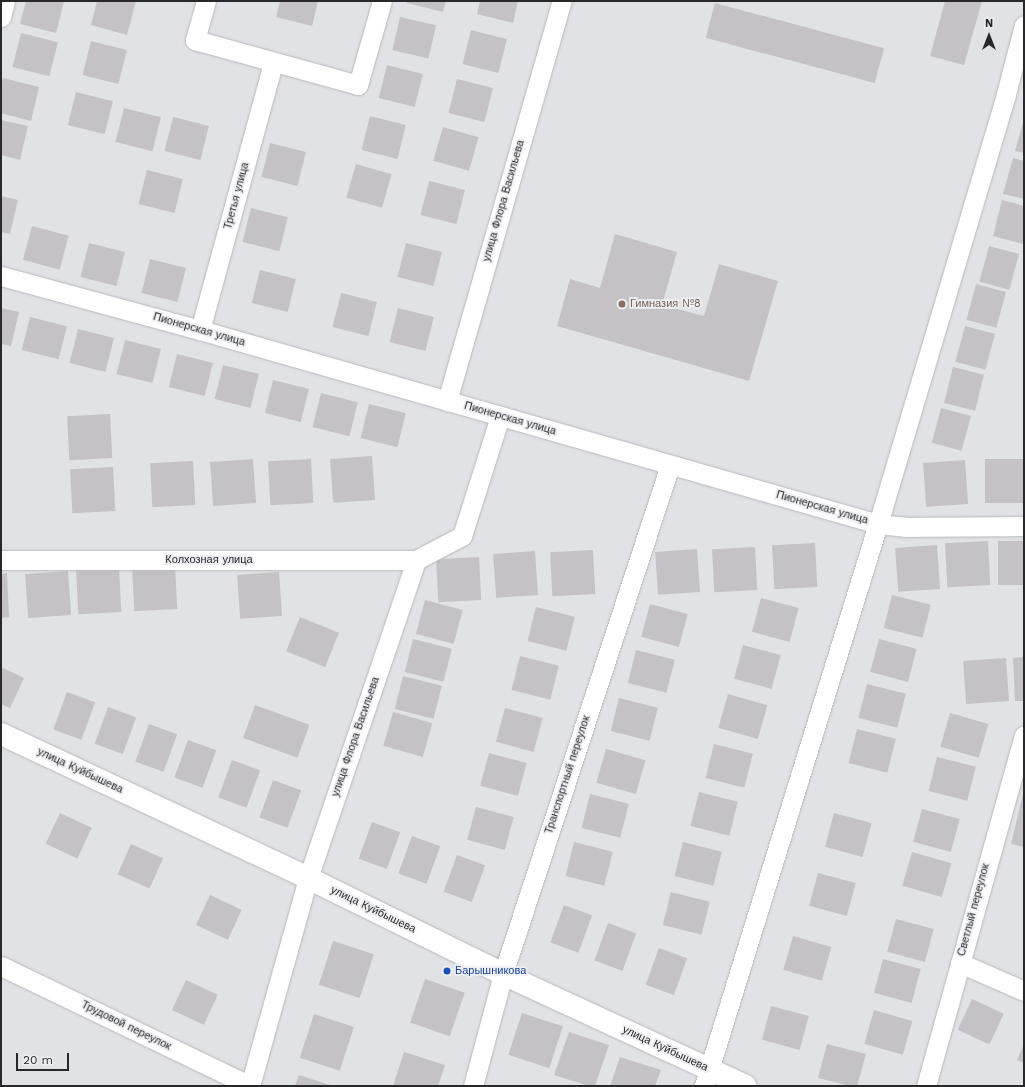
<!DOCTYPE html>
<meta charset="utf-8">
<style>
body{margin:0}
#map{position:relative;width:1025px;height:1087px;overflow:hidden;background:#e1e2e6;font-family:"Work Sans",sans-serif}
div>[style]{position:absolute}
.building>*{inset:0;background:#c4c2c5;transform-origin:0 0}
.roads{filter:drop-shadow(0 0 1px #b7b8bc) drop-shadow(0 0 1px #b7b8bc)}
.minor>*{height:19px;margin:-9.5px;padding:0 9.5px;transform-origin:9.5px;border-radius:9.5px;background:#fff}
.tertiary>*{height:22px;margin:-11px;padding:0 11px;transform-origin:11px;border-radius:11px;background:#fff}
.dots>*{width:11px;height:11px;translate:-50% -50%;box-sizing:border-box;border:2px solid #eeeff3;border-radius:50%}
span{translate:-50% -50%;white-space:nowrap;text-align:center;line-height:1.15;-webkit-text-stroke:3.5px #eeeff3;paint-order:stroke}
.street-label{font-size:11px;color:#28282a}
.education-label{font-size:11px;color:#785e54}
.left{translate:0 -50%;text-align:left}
.transit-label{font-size:11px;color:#164399}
.frame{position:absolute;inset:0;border:2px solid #28282a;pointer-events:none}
.north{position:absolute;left:969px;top:16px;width:40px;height:40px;-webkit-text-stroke:3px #eeeff3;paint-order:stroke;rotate:0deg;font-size:11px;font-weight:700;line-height:16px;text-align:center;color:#28282a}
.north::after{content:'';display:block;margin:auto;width:14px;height:18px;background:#28282a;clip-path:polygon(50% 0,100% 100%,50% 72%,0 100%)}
.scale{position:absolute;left:16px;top:1053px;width:53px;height:18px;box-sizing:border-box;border:2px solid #28282a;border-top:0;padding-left:5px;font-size:12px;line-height:14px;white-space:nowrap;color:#28282a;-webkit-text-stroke:3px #eeeff3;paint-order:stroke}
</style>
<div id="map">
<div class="building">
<div style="clip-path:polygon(26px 1px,64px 1px,56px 33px,20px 24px)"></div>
<div style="clip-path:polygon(97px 1px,136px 1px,127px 35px,91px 25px)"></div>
<div style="clip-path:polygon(280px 1px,318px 1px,312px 26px,276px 17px)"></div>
<div style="clip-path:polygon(407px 1px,446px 1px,443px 12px,407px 3px)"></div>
<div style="clip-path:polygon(480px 1px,518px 1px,513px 23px,477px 14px)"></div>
<div style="clip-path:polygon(945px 1px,982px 1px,964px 65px,930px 56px)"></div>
<div style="left:715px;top:3px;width:175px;height:36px;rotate:15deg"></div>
<div style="left:400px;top:17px;width:37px;height:34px;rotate:13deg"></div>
<div style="left:471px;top:30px;width:37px;height:35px;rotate:14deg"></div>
<div style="left:21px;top:33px;width:38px;height:35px;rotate:14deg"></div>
<div style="left:91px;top:41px;width:37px;height:35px;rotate:14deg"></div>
<div style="left:387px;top:65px;width:37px;height:34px;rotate:14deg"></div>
<div style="clip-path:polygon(3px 78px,39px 87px,31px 121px,1px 113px,1px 86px)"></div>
<div style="left:457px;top:79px;width:37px;height:35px;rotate:14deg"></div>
<div style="left:76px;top:92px;width:38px;height:34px;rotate:14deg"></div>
<div style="left:124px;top:108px;width:38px;height:35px;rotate:14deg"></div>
<div style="left:370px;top:116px;width:37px;height:35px;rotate:14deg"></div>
<div style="left:173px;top:117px;width:37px;height:35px;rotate:14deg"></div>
<div style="clip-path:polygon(1024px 119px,1024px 153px,1015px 151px)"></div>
<div style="clip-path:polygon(1px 120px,28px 126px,20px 160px,1px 155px)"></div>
<div style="left:443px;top:127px;width:37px;height:35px;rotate:16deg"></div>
<div style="left:270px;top:143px;width:37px;height:35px;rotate:14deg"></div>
<div style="clip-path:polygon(1013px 158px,1024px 161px,1024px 199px,1003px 194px)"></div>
<div style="left:356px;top:164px;width:37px;height:35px;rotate:16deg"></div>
<div style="left:147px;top:170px;width:37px;height:35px;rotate:14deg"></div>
<div style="left:429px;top:181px;width:37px;height:35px;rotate:14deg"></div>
<div style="clip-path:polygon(1px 196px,18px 200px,10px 234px,1px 232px)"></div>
<div style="clip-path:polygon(1002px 200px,1024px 206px,1023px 244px,993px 236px)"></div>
<div style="left:251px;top:208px;width:38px;height:35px;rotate:14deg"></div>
<div style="left:32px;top:226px;width:38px;height:35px;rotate:15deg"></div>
<div style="clip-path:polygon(615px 234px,677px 252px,662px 305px,704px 316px,719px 264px,778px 281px,749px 381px,557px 326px,570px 279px,600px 288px)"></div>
<div style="left:89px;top:243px;width:37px;height:35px;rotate:14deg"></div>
<div style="left:406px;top:243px;width:37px;height:35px;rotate:14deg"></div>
<div style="left:989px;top:246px;width:31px;height:37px;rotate:15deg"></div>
<div style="left:150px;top:259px;width:37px;height:35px;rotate:14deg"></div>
<div style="left:260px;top:270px;width:37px;height:34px;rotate:14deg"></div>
<div style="left:976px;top:284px;width:31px;height:37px;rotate:15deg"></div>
<div style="left:341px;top:293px;width:37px;height:35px;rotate:14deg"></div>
<div style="clip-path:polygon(1px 308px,19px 312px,11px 346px,1px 344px)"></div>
<div style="left:398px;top:308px;width:37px;height:35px;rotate:14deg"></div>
<div style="left:30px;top:317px;width:38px;height:34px;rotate:14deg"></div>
<div style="left:965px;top:326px;width:31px;height:37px;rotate:15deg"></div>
<div style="left:78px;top:329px;width:37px;height:35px;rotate:14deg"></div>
<div style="left:125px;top:340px;width:37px;height:35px;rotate:14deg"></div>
<div style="left:177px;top:354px;width:37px;height:34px;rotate:14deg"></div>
<div style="left:223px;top:365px;width:37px;height:35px;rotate:14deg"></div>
<div style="left:953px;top:367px;width:32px;height:37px;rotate:14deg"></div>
<div style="left:273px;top:380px;width:37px;height:34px;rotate:14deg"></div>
<div style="left:321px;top:393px;width:38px;height:35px;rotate:14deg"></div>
<div style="left:369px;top:404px;width:38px;height:35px;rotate:14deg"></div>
<div style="left:941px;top:408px;width:31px;height:36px;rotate:15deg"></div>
<div style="left:110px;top:414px;width:44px;height:43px;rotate:87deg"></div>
<div style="left:372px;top:456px;width:44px;height:42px;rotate:86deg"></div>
<div style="left:253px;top:459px;width:44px;height:43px;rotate:86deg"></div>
<div style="left:311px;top:459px;width:44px;height:43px;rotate:87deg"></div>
<div style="left:1024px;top:459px;width:44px;height:39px;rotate:90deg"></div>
<div style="left:965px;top:460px;width:44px;height:42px;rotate:86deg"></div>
<div style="left:193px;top:461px;width:44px;height:43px;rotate:87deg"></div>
<div style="left:113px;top:467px;width:44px;height:43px;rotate:87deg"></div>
<div style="left:988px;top:541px;width:44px;height:43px;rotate:87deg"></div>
<div style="left:1024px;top:541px;width:44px;height:26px;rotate:90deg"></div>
<div style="left:815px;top:543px;width:44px;height:43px;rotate:87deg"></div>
<div style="left:937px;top:545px;width:44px;height:42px;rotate:86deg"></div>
<div style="left:755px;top:547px;width:43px;height:43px;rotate:87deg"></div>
<div style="left:697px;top:549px;width:43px;height:42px;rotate:86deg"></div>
<div style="left:593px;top:550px;width:44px;height:43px;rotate:87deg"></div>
<div style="left:535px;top:551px;width:44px;height:42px;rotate:86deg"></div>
<div style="left:479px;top:557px;width:43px;height:43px;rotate:87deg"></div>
<div style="left:175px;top:566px;width:43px;height:43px;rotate:87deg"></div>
<div style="left:119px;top:568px;width:44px;height:43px;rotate:87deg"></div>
<div style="left:68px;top:571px;width:44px;height:43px;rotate:86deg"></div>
<div style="left:279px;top:572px;width:44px;height:42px;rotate:86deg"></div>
<div style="clip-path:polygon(7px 573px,9px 617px,1px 618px,1px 574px)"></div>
<div style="left:892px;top:595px;width:40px;height:34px;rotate:14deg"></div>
<div style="left:761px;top:598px;width:39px;height:35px;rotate:15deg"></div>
<div style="left:425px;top:600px;width:39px;height:35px;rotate:15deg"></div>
<div style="left:650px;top:604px;width:39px;height:34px;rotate:15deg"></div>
<div style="left:536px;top:607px;width:40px;height:35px;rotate:14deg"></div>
<div style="left:300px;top:617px;width:42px;height:37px;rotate:22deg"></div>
<div style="left:413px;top:639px;width:40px;height:34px;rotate:14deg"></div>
<div style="left:879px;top:639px;width:39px;height:34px;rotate:15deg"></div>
<div style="left:743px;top:645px;width:39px;height:35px;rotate:15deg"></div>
<div style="left:636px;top:650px;width:40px;height:34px;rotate:14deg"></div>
<div style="left:520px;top:656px;width:40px;height:35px;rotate:14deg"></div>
<div style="clip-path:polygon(1024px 657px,1024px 701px,1015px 701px,1013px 658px)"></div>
<div style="left:1006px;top:658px;width:43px;height:43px;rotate:86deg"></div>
<div style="clip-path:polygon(1px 667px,24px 678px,10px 708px,1px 704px)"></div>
<div style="left:403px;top:676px;width:40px;height:34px;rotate:14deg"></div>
<div style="left:867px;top:684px;width:40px;height:35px;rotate:14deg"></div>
<div style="left:67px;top:692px;width:30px;height:40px;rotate:20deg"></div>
<div style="left:728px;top:694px;width:41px;height:35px;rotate:16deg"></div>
<div style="left:619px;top:698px;width:40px;height:34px;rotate:14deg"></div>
<div style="left:255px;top:705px;width:58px;height:35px;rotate:20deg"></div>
<div style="left:108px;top:707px;width:30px;height:39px;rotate:20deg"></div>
<div style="left:505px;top:708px;width:39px;height:35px;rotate:15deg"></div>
<div style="left:393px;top:712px;width:41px;height:35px;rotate:16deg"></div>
<div style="left:950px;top:713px;width:40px;height:35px;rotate:16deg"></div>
<div style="left:149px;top:724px;width:30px;height:40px;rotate:20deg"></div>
<div style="left:857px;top:729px;width:40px;height:35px;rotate:14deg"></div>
<div style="left:188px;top:740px;width:30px;height:40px;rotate:20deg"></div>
<div style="left:714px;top:744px;width:40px;height:35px;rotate:14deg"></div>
<div style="left:606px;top:749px;width:41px;height:35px;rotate:16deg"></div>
<div style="left:489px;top:753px;width:39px;height:34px;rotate:15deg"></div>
<div style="left:937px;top:757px;width:40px;height:35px;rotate:14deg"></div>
<div style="left:232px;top:760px;width:30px;height:40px;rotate:20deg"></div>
<div style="left:273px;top:780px;width:30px;height:40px;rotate:20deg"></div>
<div style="clip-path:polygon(1024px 790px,1024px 847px,1011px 844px)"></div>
<div style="left:699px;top:792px;width:40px;height:35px;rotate:14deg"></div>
<div style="left:590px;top:794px;width:40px;height:35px;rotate:14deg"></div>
<div style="left:476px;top:807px;width:39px;height:34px;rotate:15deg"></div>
<div style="left:922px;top:809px;width:39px;height:34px;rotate:15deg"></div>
<div style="left:60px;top:813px;width:35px;height:34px;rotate:25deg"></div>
<div style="left:834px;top:813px;width:39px;height:35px;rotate:15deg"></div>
<div style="left:372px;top:822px;width:30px;height:39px;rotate:20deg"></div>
<div style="left:412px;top:836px;width:30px;height:40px;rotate:20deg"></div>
<div style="left:574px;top:842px;width:40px;height:35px;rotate:14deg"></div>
<div style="left:683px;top:842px;width:40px;height:35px;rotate:14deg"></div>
<div style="left:131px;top:844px;width:35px;height:33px;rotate:24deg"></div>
<div style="left:912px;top:852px;width:41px;height:35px;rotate:16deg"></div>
<div style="left:457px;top:855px;width:30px;height:39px;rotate:20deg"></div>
<div style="left:818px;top:873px;width:39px;height:34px;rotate:15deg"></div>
<div style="left:671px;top:892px;width:40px;height:34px;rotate:14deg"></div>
<div style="left:210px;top:895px;width:35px;height:33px;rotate:25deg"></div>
<div style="left:564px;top:905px;width:30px;height:40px;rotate:20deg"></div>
<div style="left:896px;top:919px;width:39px;height:34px;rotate:15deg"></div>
<div style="left:608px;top:923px;width:30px;height:40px;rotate:20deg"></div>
<div style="left:793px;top:936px;width:40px;height:35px;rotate:16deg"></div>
<div style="left:333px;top:941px;width:43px;height:46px;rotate:18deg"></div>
<div style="left:659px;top:948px;width:30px;height:39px;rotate:20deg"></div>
<div style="left:883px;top:959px;width:39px;height:35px;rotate:15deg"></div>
<div style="left:425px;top:979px;width:42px;height:46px;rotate:19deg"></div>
<div style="left:186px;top:980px;width:35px;height:33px;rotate:25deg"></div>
<div style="left:972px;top:999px;width:35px;height:34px;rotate:25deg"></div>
<div style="left:771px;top:1006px;width:39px;height:35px;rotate:15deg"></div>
<div style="left:874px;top:1010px;width:40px;height:35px;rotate:16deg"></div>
<div style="left:522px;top:1013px;width:43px;height:44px;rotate:18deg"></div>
<div style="left:314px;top:1014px;width:42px;height:46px;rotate:18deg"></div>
<div style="clip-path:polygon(569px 1032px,609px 1045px,595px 1086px,589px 1086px,554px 1075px)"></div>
<div style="clip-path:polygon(827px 1044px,866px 1054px,857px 1086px,850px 1086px,818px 1078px)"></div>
<div style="clip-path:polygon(1024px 1044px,1024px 1063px,1017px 1060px)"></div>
<div style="clip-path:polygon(404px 1052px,445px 1065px,438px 1086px,393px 1086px)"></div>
<div style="clip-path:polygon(620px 1057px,661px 1070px,655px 1086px,610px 1086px)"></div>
<div style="clip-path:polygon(299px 1075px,333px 1086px,295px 1086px)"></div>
</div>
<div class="roads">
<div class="minor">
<div style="left:206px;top:1px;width:41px;rotate:105.8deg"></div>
<div style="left:195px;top:40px;width:169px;rotate:15.4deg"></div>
<div style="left:358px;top:85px;width:87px;rotate:-74.1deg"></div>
<div style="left:1px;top:17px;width:16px;rotate:-76deg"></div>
<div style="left:1px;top:276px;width:206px;rotate:15.2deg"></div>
<div style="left:200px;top:330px;width:705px;rotate:15.97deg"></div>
<div style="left:878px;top:524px;width:27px;rotate:6deg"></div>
<div style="left:905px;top:527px;width:119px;rotate:-0.5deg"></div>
<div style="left:200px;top:330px;width:277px;rotate:-74.7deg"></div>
<div style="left:447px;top:401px;width:416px;rotate:-74deg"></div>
<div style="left:1px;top:560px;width:415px"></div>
<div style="left:960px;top:963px;width:70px;rotate:23.6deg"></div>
<div style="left:1px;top:966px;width:276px;rotate:25.7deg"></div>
<div style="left:250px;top:1086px;width:216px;rotate:-74.4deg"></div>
<div style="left:308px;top:878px;width:336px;rotate:-71.2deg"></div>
<div style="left:416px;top:560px;width:52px;rotate:-27.6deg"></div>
<div style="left:462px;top:536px;width:126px;rotate:-72.4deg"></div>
<div style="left:473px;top:1086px;width:116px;rotate:-75deg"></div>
<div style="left:503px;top:974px;width:536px;rotate:-71.84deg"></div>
<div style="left:704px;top:1086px;width:588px;rotate:-72.8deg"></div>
<div style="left:878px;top:524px;width:449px;rotate:-73.4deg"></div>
<div style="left:1006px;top:94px;width:71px;rotate:-75.4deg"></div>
<div style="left:926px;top:1086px;width:364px;rotate:-74.4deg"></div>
</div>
<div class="tertiary">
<div style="left:1px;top:734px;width:339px;rotate:25.1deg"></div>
<div style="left:308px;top:878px;width:217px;rotate:26.2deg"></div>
<div style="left:503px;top:974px;width:267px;rotate:24.8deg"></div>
</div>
</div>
<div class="dots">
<div style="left:622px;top:304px;background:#8d6e63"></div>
<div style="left:447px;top:971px;background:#1a4fb4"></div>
</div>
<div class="street-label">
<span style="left:237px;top:196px;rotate:-75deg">Третья улица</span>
<span style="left:504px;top:201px;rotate:-74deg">улица Флора Васильева</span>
<span style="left:199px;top:330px;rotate:16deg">Пионерская улица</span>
<span style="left:510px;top:419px;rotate:16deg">Пионерская улица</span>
<span style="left:822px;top:508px;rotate:16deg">Пионерская улица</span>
<span style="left:209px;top:560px">Колхозная улица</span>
<span style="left:356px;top:737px;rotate:-71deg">улица Флора Васильева</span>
<span style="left:80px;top:771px;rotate:25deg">улица Куйбышева</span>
<span style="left:568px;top:775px;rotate:-72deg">Транспортный переулок</span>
<span style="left:373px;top:910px;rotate:26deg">улица Куйбышева</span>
<span style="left:974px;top:910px;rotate:-75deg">Светлый переулок</span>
<span style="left:126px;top:1026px;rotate:26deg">Трудовой переулок</span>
<span style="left:665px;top:1049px;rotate:25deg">улица Куйбышева</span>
</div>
<div class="education-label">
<span class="left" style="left:630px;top:304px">Гимназия №8</span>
</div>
<div class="transit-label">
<span class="left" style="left:455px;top:971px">Барышникова</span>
</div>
<div class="frame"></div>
<div class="north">N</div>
<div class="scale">20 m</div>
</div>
